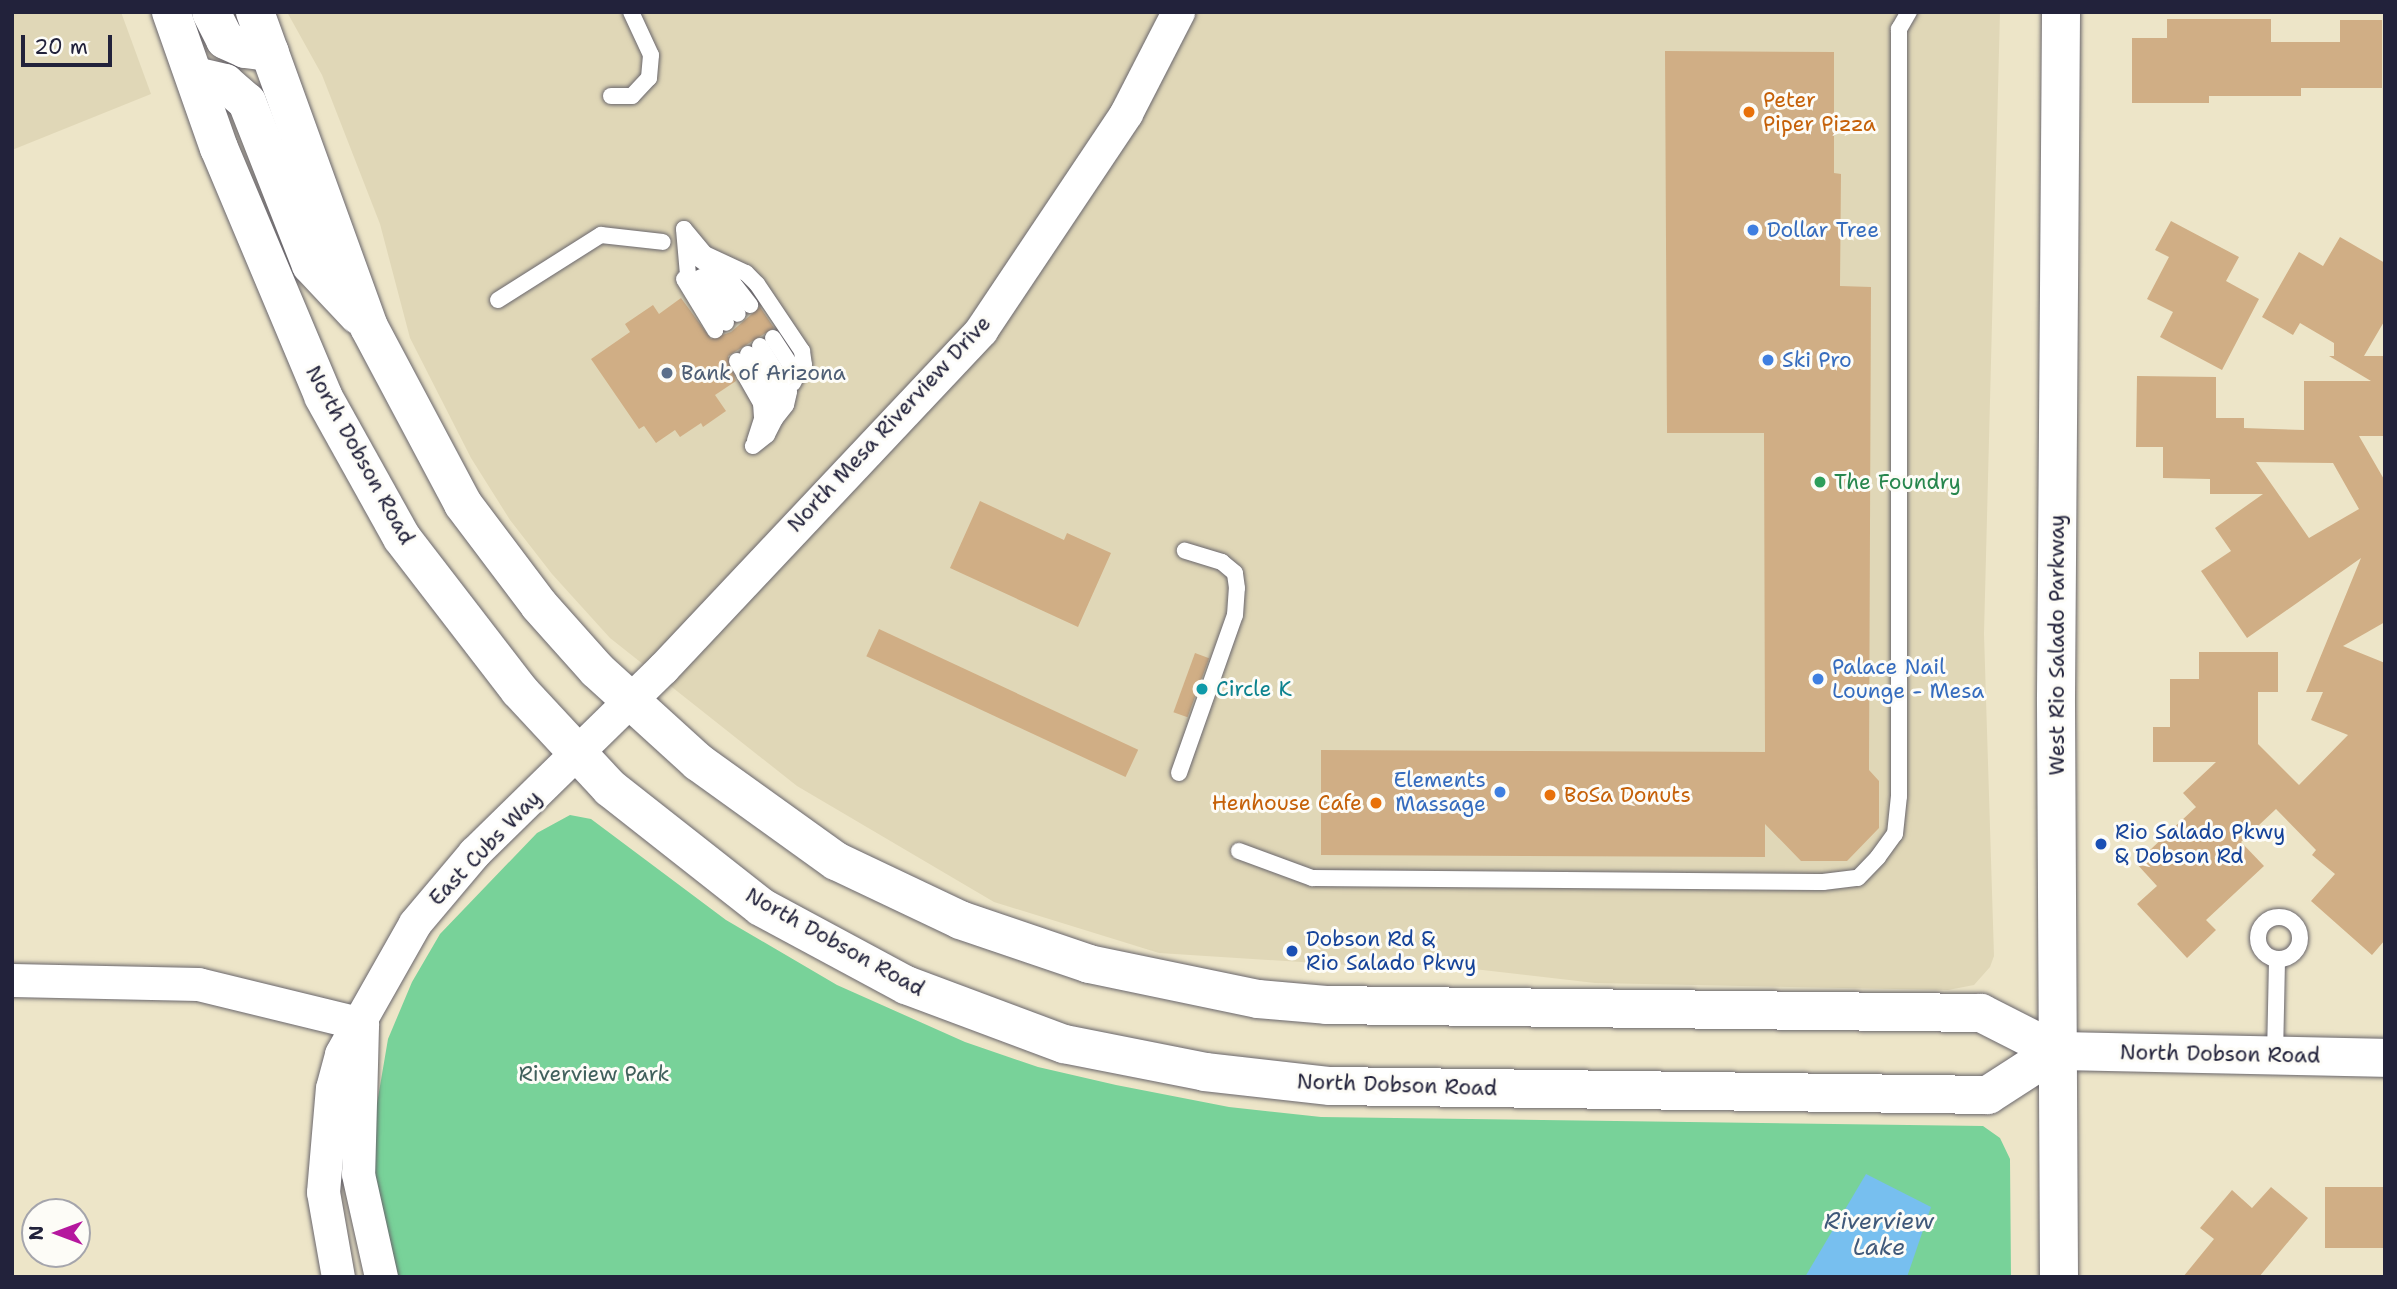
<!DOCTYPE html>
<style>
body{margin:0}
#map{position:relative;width:2397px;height:1289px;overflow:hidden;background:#ede5c8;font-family:"Shantell Sans",sans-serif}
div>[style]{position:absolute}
.built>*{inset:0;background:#e0d7b7}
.green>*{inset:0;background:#78d299}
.water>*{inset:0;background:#77bfef}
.building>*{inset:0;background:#d0ae85;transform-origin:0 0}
.roads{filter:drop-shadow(0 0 2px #69666c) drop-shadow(0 0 2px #69666c)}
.service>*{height:16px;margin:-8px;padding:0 8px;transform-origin:8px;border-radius:8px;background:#fff}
.service>.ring{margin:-8px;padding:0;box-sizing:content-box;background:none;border:16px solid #fff;border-radius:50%}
.minor>*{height:33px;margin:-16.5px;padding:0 16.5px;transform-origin:16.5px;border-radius:16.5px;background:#fff}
.secondary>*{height:38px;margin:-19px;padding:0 19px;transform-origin:19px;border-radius:19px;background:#fff}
.dots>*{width:19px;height:19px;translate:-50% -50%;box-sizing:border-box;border:4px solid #fdfcf7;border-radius:50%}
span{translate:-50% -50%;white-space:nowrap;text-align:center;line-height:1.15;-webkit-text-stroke:6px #fdfcf7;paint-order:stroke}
.food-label{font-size:21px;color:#c56008}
.left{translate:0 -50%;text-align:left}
.right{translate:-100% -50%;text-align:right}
.shop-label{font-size:21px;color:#366cbe}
.service-label{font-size:21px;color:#4e5e75}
.street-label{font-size:21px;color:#22223b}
.leisure-label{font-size:21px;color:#27864d}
.culture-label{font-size:21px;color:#0d838f}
.transit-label{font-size:21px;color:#164399}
.park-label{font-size:21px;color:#40605c}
.water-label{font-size:23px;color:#40597a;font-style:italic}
.frame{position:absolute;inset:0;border:14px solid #22223b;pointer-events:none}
.north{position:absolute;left:21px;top:1198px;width:70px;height:70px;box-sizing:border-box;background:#fdfcf7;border:2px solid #a5a5ac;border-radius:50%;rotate:270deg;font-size:19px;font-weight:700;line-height:28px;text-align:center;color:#22223b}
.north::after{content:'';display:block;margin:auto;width:24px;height:32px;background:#b5179e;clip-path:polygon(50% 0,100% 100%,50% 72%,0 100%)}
.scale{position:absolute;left:21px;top:35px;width:91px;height:32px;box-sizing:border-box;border:4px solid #22223b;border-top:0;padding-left:9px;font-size:21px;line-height:24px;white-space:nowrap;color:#22223b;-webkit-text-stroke:5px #fdfcf7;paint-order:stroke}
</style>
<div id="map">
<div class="built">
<div style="clip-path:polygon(12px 12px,121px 12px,151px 94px,12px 150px)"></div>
<div style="clip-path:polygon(287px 12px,2000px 12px,1984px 634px,1994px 956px,1990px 967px,1974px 985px,1948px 990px,1595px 983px,1439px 965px,1348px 965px,1159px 953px,994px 902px,797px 786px,610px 638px,552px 574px,510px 520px,471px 458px,410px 338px,380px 224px,322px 75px)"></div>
</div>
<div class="green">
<div style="clip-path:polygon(570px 815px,591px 819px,726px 920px,837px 985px,965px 1042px,1038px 1067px,1116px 1085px,1229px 1107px,1321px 1117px,1983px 1126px,2000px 1138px,2010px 1159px,2011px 1277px,398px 1277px,373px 1172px,373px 1127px,388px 1039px,412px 982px,440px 934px,537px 833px)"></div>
</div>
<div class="water">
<div style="clip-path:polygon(1866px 1174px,1931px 1207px,1907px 1277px,1805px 1277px)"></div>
</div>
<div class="building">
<div style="clip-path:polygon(2167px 19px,2271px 19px,2271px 42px,2340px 42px,2340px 20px,2382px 20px,2382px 88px,2301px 88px,2301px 96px,2209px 96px,2209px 103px,2132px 103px,2132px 38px,2167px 38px)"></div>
<div style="clip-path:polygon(1665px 51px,1834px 52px,1834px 173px,1841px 174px,1840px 286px,1871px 287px,1869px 770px,1879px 781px,1879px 828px,1847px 861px,1801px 861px,1765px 824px,1765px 857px,1321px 855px,1321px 750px,1765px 752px,1764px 433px,1667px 433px)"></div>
<div style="clip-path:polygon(2171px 221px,2239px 257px,2226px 281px,2259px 299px,2222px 370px,2160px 337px,2173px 312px,2147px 299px,2169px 257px,2155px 250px)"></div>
<div style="clip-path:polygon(evenodd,2340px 237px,2385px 263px,2385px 320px,2364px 356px,2385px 356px,2385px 436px,2359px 436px,2385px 481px,2385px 622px,2343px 646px,2385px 663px,2385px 940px,2372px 955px,2311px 901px,2335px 874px,2312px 855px,2316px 850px,2276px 809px,2241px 842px,2264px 866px,2206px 920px,2216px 930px,2187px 958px,2137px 904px,2157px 886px,2136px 863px,2196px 807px,2183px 793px,2216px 762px,2153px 762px,2153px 727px,2170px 727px,2170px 679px,2199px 679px,2199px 652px,2278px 652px,2278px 692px,2258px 692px,2258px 744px,2299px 785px,2348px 735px,2311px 720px,2323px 692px,2306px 692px,2361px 558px,2247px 638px,2201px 571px,2231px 551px,2215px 528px,2263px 494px,2210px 494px,2210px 479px,2163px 478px,2163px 447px,2136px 447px,2137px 376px,2216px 377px,2216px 418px,2244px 418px,2244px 428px,2304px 430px,2304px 381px,2371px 381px,2329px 356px,2334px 356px,2334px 343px,2300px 323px,2293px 335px,2262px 317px,2299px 252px,2323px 266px,2340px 237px,2256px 462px,2333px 463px,2359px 509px,2309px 538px,2256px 462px)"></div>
<div style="clip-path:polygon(681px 298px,711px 339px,731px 332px,760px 307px,774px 328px,728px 356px,736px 381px,715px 395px,726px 411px,703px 427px,701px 423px,680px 437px,675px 430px,656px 443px,644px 426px,639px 429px,591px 359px,630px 332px,625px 324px,653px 305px,659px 314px)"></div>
<div style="clip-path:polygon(980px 501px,1064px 540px,1067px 533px,1111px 553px,1078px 627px,950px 568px)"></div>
<div style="left:879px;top:629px;width:286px;height:30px;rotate:25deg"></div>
<div style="left:1195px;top:653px;width:15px;height:63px;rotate:20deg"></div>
<div style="clip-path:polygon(2271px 1187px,2308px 1218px,2259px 1277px,2183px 1277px,2214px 1239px,2200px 1228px,2232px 1190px,2252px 1208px)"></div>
<div style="left:2325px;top:1187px;width:58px;height:61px"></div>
</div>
<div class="roads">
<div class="service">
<div style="left:611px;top:96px;width:21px"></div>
<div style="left:632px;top:96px;width:25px;rotate:-47deg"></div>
<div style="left:649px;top:78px;width:23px;rotate:-85deg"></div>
<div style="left:651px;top:55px;width:47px;rotate:-114.9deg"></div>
<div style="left:684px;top:229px;width:33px;rotate:50deg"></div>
<div style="left:705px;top:254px;width:45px;rotate:24.9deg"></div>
<div style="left:746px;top:273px;width:16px;rotate:45deg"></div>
<div style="left:757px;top:284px;width:81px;rotate:56.1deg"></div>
<div style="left:802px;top:351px;width:14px;rotate:82deg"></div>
<div style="left:804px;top:365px;width:12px;rotate:125deg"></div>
<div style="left:684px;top:229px;width:46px;rotate:85deg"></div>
<div style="left:688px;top:275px;width:40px;rotate:45deg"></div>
<div style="left:716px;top:303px;width:22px;rotate:63deg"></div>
<div style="left:699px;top:259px;width:42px;rotate:35.2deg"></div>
<div style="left:733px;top:283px;width:28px;rotate:52deg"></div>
<div style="left:701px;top:277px;width:24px;rotate:33deg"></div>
<div style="left:721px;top:290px;width:29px;rotate:55deg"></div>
<div style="left:684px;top:279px;width:60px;rotate:58.7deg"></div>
<div style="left:498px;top:300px;width:122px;rotate:-32.3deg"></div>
<div style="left:601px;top:235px;width:62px;rotate:6.4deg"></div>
<div style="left:773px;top:338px;width:44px;rotate:57deg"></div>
<div style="left:797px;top:375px;width:9px;rotate:117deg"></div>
<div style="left:760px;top:346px;width:54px;rotate:57.8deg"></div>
<div style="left:789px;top:392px;width:13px;rotate:103deg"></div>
<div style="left:786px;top:405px;width:18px;rotate:128deg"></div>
<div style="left:748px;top:354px;width:52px;rotate:58.5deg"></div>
<div style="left:775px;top:398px;width:21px;rotate:90deg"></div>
<div style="left:775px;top:419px;width:18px;rotate:117deg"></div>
<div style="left:767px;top:435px;width:18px;rotate:142deg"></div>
<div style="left:737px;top:361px;width:48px;rotate:60.3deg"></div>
<div style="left:761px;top:403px;width:16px;rotate:86deg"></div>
<div style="left:762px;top:419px;width:23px;rotate:108deg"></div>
<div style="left:1179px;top:773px;width:168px;rotate:-70.5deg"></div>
<div style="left:1235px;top:615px;width:27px;rotate:-86deg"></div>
<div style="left:1237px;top:588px;width:15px;rotate:-98deg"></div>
<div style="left:1235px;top:573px;width:17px;rotate:-140deg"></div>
<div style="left:1222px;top:562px;width:39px;rotate:-163deg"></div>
<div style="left:1239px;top:851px;width:78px;rotate:20.3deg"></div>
<div style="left:1312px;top:878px;width:511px;rotate:0.45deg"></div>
<div style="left:1823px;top:882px;width:35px;rotate:-7deg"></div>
<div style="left:1858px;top:878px;width:29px;rotate:-46deg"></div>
<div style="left:1878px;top:857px;width:29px;rotate:-54deg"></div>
<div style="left:1895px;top:834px;width:38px;rotate:-84deg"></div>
<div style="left:1899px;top:796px;width:767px;rotate:-90deg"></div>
<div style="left:1899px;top:29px;width:20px;rotate:-60deg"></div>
<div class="ring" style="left:2258px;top:917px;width:26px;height:26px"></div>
<div style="left:2275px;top:1056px;width:97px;rotate:-88.8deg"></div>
</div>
<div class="minor">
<div style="left:12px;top:980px;width:186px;rotate:1.2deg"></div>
<div style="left:198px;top:984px;width:169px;rotate:13.7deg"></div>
<div style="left:362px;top:1026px;width:148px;rotate:91.5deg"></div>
<div style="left:358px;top:1174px;width:106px;rotate:77.4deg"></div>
<div style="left:338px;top:1277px;width:86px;rotate:-100deg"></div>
<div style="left:323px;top:1192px;width:104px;rotate:-85.1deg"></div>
<div style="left:332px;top:1088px;width:35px;rotate:-75deg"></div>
<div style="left:341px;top:1054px;width:150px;rotate:-60.5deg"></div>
<div style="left:415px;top:923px;width:92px;rotate:-49.9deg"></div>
<div style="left:474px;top:853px;width:264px;rotate:-44.4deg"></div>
<div style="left:663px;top:668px;width:464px;rotate:-46.7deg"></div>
<div style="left:981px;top:330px;width:261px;rotate:-56.2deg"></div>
<div style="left:1126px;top:113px;width:114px;rotate:-62.8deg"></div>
</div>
<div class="secondary">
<div style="left:171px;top:12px;width:144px;rotate:70.6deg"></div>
<div style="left:219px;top:148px;width:269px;rotate:67.2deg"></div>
<div style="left:323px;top:396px;width:162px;rotate:60.9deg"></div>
<div style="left:402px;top:538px;width:192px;rotate:52.4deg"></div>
<div style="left:519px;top:690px;width:134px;rotate:47.1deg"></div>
<div style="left:610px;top:788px;width:192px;rotate:38.2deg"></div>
<div style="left:761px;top:907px;width:165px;rotate:28.3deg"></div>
<div style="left:906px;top:985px;width:169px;rotate:20.5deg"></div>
<div style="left:1064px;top:1044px;width:144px;rotate:11.2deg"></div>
<div style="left:1205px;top:1072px;width:126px;rotate:6.4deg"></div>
<div style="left:1330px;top:1086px;width:658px;rotate:0.78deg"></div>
<div style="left:1988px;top:1095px;width:81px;rotate:-32.9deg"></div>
<div style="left:211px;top:12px;width:31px;rotate:63deg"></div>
<div style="left:225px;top:40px;width:22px;rotate:24deg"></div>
<div style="left:245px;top:49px;width:25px;rotate:7deg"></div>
<div style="left:255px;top:12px;width:335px;rotate:70.1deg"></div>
<div style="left:369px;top:327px;width:200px;rotate:62deg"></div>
<div style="left:463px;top:504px;width:126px;rotate:53deg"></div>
<div style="left:539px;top:605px;width:87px;rotate:48.3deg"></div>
<div style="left:597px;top:670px;width:137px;rotate:42.3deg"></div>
<div style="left:698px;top:762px;width:170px;rotate:35.7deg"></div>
<div style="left:836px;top:861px;width:137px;rotate:25.4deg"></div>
<div style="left:960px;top:920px;width:136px;rotate:18.8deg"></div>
<div style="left:1089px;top:964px;width:173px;rotate:11.7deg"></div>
<div style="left:1258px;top:999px;width:68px;rotate:5deg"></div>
<div style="left:1326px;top:1005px;width:655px;rotate:0.7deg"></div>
<div style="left:1981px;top:1013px;width:84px;rotate:26.9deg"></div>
<div style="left:2056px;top:1051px;width:329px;rotate:1.2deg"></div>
<div style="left:195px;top:76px;width:31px;rotate:13deg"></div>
<div style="left:225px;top:83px;width:29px;rotate:41deg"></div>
<div style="left:247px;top:102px;width:175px;rotate:68.6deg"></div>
<div style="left:311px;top:265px;width:69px;rotate:46.8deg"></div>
<div style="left:2059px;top:1277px;width:580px;rotate:-90.3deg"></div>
<div style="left:2056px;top:697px;width:685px;rotate:-89.58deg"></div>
</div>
</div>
<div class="dots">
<div style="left:1749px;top:112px;background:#e8710a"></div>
<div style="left:1753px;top:230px;background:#3f7fe0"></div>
<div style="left:1768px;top:360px;background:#3f7fe0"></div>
<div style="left:667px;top:373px;background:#5c6f8a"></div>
<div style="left:1820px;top:482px;background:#2e9e5b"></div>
<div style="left:1818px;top:679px;background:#3f7fe0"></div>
<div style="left:1202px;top:689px;background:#0f9aa8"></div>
<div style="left:1500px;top:792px;background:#3f7fe0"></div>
<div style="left:1550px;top:795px;background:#e8710a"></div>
<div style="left:1376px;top:803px;background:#e8710a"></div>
<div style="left:2101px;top:844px;background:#1a4fb4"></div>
<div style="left:1292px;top:951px;background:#1a4fb4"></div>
</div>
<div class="food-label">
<span class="left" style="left:1763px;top:112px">Peter<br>Piper Pizza</span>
<span class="left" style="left:1564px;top:795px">BoSa Donuts</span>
<span class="right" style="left:1362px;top:803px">Henhouse Cafe</span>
</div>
<div class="shop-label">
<span class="left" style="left:1767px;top:230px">Dollar Tree</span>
<span class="left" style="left:1782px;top:360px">Ski Pro</span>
<span class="left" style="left:1832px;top:679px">Palace Nail<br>Lounge - Mesa</span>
<span class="right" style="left:1486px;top:792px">Elements<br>Massage</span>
</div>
<div class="service-label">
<span class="left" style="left:681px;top:373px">Bank of Arizona</span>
</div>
<div class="street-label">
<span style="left:889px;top:424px;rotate:-47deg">North Mesa Riverview Drive</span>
<span style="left:360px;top:455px;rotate:61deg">North Dobson Road</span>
<span style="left:2057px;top:645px;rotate:-90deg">West Rio Salado Parkway</span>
<span style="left:485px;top:848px;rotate:-46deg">East Cubs Way</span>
<span style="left:835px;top:942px;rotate:29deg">North Dobson Road</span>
<span style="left:2220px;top:1054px;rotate:1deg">North Dobson Road</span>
<span style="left:1397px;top:1085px;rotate:2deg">North Dobson Road</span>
</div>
<div class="leisure-label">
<span class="left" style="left:1834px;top:482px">The Foundry</span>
</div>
<div class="culture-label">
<span class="left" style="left:1216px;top:689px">Circle K</span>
</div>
<div class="transit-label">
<span class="left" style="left:2115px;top:844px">Rio Salado Pkwy<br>&amp; Dobson Rd</span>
<span class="left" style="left:1306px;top:951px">Dobson Rd &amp;<br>Rio Salado Pkwy</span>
</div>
<div class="park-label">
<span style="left:594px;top:1074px">Riverview Park</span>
</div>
<div class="water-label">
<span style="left:1879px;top:1234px">Riverview<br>Lake</span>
</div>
<div class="frame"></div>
<div class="north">N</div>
<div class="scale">20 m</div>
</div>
